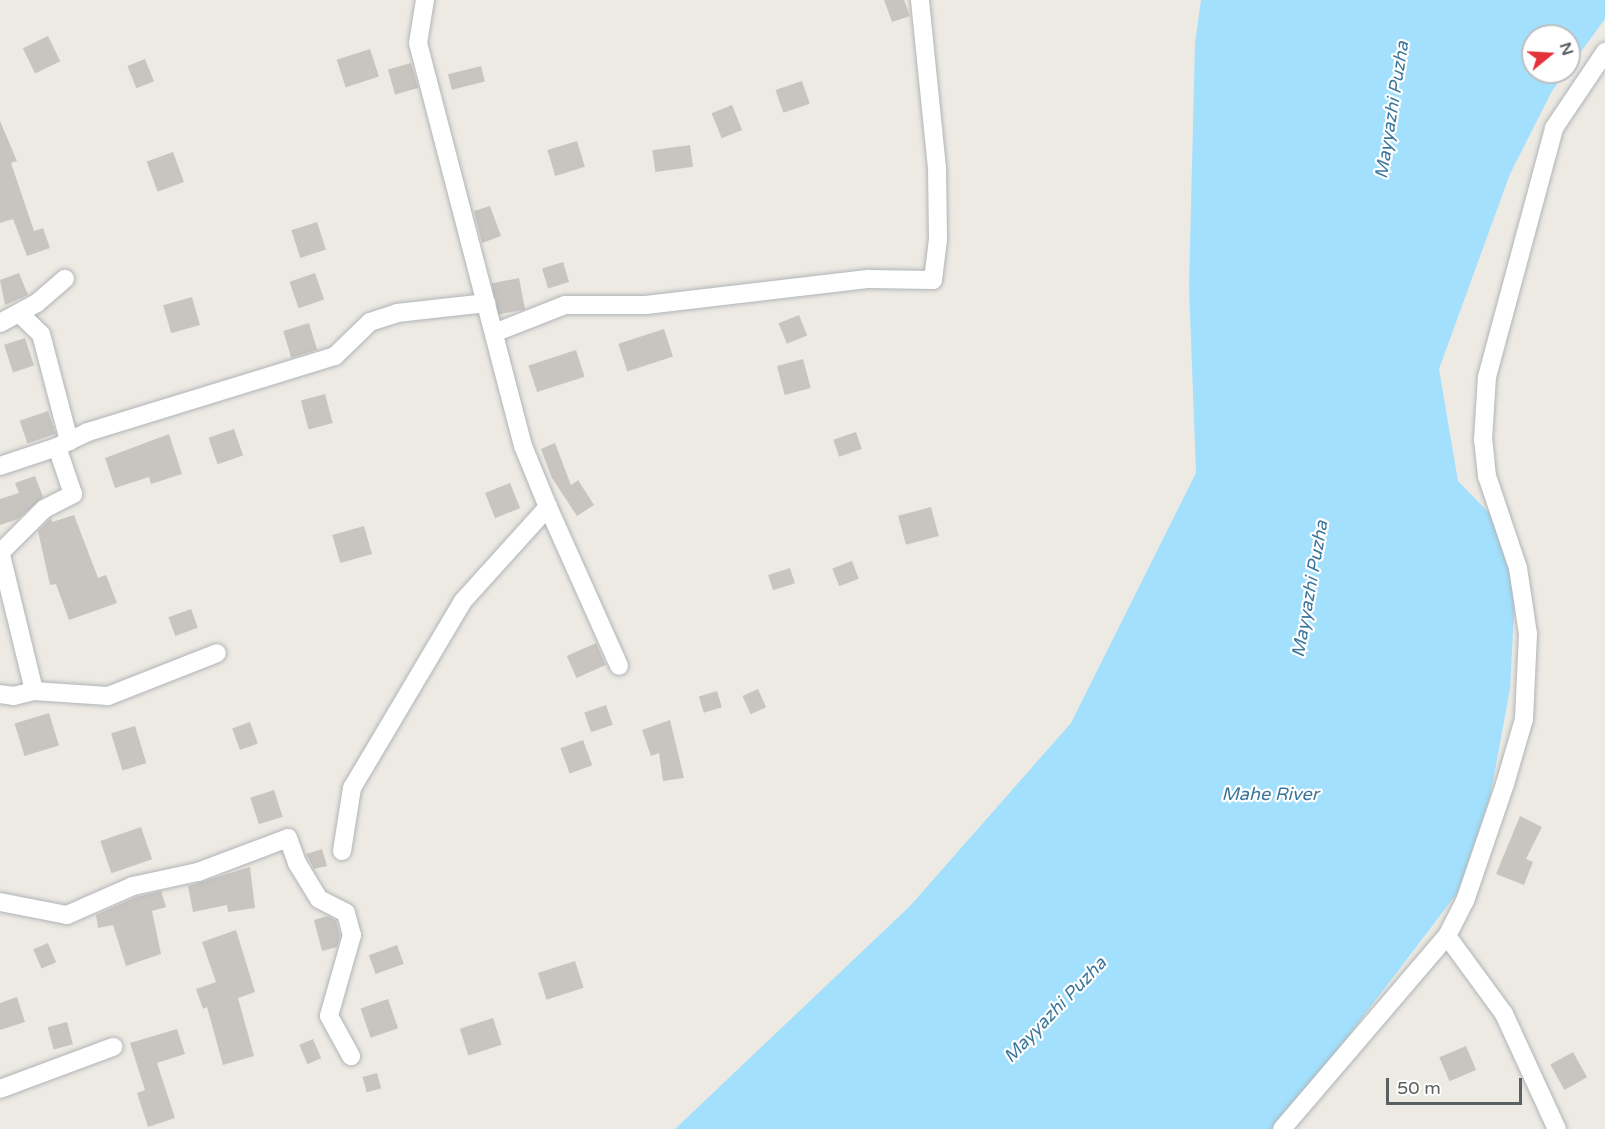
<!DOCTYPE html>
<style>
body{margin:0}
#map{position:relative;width:1605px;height:1129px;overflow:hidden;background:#edeae3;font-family:"Varela Round",sans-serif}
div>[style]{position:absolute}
.water>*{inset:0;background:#a3e0fd}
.building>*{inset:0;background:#c8c5c0;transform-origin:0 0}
.roads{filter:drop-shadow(0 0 2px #b0b4b8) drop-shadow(0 0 2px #b0b4b8)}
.minor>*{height:18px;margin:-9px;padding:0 9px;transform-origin:9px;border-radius:9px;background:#fff}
span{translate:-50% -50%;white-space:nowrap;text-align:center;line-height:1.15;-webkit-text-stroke:4.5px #fff;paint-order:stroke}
.water-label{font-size:18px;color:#3b779d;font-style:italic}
.north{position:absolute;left:1521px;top:24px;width:60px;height:60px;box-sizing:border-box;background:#fff;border:2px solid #bdbfc1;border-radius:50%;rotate:72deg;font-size:16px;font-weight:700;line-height:24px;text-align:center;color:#5b6063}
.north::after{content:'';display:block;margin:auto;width:21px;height:27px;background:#e53139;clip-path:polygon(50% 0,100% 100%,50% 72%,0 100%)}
.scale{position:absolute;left:1386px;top:1078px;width:136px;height:27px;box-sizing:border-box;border:3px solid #5b6063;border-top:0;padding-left:8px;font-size:18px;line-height:21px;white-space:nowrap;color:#5b6063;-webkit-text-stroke:4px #fff;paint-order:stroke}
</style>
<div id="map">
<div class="water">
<div style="clip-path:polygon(1201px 0,1605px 0,1605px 19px,1569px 68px,1569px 36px,1533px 36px,1533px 72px,1566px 72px,1552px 91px,1510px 174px,1439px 369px,1458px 481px,1494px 518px,1516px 577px,1510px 689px,1490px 797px,1458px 892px,1285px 1119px,1272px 1129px,675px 1129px,910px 906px,1071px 723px,1196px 473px,1189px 287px,1195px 43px)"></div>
</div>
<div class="building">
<div style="clip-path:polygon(884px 0,904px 0,910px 16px,892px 22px)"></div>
<div style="left:48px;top:36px;width:28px;height:28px;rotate:64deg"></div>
<div style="left:370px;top:49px;width:29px;height:35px;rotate:72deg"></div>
<div style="left:145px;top:59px;width:24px;height:19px;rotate:68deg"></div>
<div style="left:411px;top:63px;width:26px;height:24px;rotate:74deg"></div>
<div style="left:481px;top:66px;width:16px;height:34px;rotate:76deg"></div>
<div style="left:802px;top:81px;width:24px;height:28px;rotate:71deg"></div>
<div style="left:732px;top:105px;width:27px;height:22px;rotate:68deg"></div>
<div style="clip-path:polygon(0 121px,17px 161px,11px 163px,34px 231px,43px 228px,50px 248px,27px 256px,13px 219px,0 223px)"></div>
<div style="left:577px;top:141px;width:27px;height:31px;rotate:73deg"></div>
<div style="left:690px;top:145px;width:22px;height:38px;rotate:82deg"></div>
<div style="left:173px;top:152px;width:32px;height:28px;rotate:70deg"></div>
<div style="clip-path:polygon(490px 206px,501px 236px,482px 243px,474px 211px)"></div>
<div style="left:317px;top:222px;width:29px;height:27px;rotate:72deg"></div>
<div style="left:563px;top:262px;width:21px;height:22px;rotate:73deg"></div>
<div style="clip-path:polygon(19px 273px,28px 295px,5px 305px,0 280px)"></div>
<div style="left:315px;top:273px;width:28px;height:27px;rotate:71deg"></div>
<div style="left:519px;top:278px;width:32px;height:28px;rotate:79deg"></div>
<div style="left:192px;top:297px;width:29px;height:30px;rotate:74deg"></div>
<div style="left:799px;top:315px;width:22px;height:22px;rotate:68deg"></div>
<div style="left:309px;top:323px;width:28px;height:27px;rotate:73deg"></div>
<div style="left:664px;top:329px;width:29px;height:48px;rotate:72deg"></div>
<div style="left:25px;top:338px;width:29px;height:22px;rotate:72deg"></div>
<div style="left:576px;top:350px;width:28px;height:50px;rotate:72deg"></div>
<div style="left:803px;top:359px;width:30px;height:27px;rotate:75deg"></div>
<div style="left:325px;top:394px;width:30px;height:25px;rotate:75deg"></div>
<div style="left:48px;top:411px;width:24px;height:30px;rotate:71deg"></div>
<div style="left:234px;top:429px;width:28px;height:27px;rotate:71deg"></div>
<div style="left:856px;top:432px;width:18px;height:24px;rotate:71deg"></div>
<div style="clip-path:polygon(169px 434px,182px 474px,151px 484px,149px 477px,115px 488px,105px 458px)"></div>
<div style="clip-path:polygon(555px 443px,571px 485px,578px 480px,594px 505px,577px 516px,552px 478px,541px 449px)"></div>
<div style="clip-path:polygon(35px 476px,43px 497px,18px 519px,0 525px,0 499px,19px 493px,15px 483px)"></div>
<div style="left:510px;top:483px;width:27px;height:27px;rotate:68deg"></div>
<div style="left:931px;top:507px;width:30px;height:34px;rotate:75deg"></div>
<div style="clip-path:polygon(74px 515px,98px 578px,106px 575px,117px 603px,69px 620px,56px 584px,50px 585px,38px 531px,51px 518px,52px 522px)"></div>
<div style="left:364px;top:526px;width:29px;height:33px;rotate:74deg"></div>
<div style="left:852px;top:561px;width:19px;height:21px;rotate:69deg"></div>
<div style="left:790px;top:568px;width:16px;height:23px;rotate:72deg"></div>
<div style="left:191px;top:609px;width:20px;height:24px;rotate:70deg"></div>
<div style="left:596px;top:643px;width:24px;height:32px;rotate:66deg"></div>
<div style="left:758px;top:689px;width:20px;height:17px;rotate:66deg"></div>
<div style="left:717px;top:691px;width:17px;height:19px;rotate:73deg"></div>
<div style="left:606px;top:705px;width:21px;height:23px;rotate:71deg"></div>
<div style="left:49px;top:713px;width:34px;height:36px;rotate:73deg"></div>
<div style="clip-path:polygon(670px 720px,684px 778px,663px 781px,659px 753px,651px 756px,642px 730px)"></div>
<div style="left:250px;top:722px;width:23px;height:19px;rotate:70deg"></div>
<div style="left:135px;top:726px;width:39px;height:25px;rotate:73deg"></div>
<div style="left:583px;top:740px;width:27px;height:24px;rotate:70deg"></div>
<div style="left:274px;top:790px;width:28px;height:25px;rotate:72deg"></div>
<div style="clip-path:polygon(1520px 816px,1542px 827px,1526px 859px,1533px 862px,1524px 885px,1496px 874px)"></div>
<div style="left:141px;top:827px;width:34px;height:43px;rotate:71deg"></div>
<div style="clip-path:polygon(322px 849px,327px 866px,314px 869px,306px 854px)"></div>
<div style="clip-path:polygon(250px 867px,255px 908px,228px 912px,227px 905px,193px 912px,188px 886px)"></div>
<div style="clip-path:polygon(161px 891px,166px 907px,152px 911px,161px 954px,126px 966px,113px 925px,98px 928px,96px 915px,136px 897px)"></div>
<div style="clip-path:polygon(328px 916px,336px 921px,340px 935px,337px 947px,322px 951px,314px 920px)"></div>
<div style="clip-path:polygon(236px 930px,255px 992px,238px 998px,254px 1056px,223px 1065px,207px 1007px,203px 1009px,196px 989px,216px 982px,202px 942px)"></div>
<div style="left:48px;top:943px;width:21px;height:16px;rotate:67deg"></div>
<div style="left:397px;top:945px;width:20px;height:30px;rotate:70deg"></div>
<div style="left:575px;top:961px;width:28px;height:39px;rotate:72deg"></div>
<div style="clip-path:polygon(17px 997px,25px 1022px,0 1030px,0 1003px)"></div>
<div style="left:388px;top:999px;width:31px;height:29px;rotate:71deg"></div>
<div style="left:493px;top:1018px;width:28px;height:35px;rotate:72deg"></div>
<div style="left:67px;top:1022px;width:23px;height:20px;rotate:75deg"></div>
<div style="clip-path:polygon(177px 1029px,185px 1054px,157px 1063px,175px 1118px,148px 1127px,137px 1093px,145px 1090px,130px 1043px)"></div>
<div style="left:313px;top:1039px;width:21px;height:15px;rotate:67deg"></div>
<div style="left:1466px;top:1046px;width:26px;height:29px;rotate:67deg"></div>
<div style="left:1573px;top:1052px;width:29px;height:26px;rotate:61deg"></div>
<div style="left:377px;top:1073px;width:16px;height:15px;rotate:75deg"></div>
</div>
<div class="roads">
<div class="minor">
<div style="left:19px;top:313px;width:30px;rotate:44deg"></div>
<div style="left:41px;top:334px;width:111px;rotate:75.3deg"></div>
<div style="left:0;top:323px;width:42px;rotate:-28.4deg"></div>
<div style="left:37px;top:303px;width:37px;rotate:-41deg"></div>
<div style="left:494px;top:333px;width:76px;rotate:-21.5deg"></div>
<div style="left:565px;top:305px;width:81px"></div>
<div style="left:646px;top:305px;width:225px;rotate:-6.7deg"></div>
<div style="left:869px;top:279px;width:64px;rotate:0.9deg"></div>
<div style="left:933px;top:280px;width:41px;rotate:-83deg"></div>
<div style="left:938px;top:239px;width:71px;rotate:-90.8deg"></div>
<div style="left:937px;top:168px;width:169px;rotate:-95.8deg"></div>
<div style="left:0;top:466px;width:60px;rotate:-18.4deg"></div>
<div style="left:57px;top:447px;width:34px;rotate:-26deg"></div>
<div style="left:88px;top:432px;width:258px;rotate:-17.1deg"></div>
<div style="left:335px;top:356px;width:49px;rotate:-44.2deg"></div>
<div style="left:370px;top:322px;width:28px;rotate:-18deg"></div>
<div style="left:397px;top:313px;width:90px;rotate:-6.4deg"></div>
<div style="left:548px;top:507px;width:174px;rotate:65.9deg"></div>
<div style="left:0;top:551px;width:144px;rotate:76.3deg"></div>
<div style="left:34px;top:691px;width:21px;rotate:166deg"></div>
<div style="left:14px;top:696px;width:14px;rotate:-172deg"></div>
<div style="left:2px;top:551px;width:59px;rotate:-45deg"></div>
<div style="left:44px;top:509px;width:33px;rotate:-27deg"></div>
<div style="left:73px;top:494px;width:50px;rotate:-108.8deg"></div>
<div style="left:34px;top:691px;width:74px;rotate:3.9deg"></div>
<div style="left:108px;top:696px;width:117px;rotate:-21.5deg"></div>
<div style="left:342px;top:851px;width:64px;rotate:-81deg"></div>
<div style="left:352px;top:788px;width:217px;rotate:-59.3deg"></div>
<div style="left:463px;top:601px;width:127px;rotate:-47.9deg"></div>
<div style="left:548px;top:507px;width:66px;rotate:-112.3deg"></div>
<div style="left:523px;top:446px;width:416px;rotate:-104.6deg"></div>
<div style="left:418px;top:43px;width:44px;rotate:-80.8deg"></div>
<div style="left:0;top:902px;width:68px;rotate:11deg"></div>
<div style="left:67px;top:915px;width:72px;rotate:-23.7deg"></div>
<div style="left:133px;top:886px;width:66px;rotate:-12.2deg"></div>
<div style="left:198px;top:872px;width:96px;rotate:-20.7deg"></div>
<div style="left:288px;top:838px;width:27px;rotate:70deg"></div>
<div style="left:297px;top:863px;width:42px;rotate:58.6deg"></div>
<div style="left:319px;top:899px;width:30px;rotate:27deg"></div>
<div style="left:346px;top:913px;width:23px;rotate:75deg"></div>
<div style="left:352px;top:935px;width:84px;rotate:105.9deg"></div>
<div style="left:329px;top:1016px;width:46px;rotate:61.2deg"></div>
<div style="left:1447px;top:936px;width:97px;rotate:53.8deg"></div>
<div style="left:1504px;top:1014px;width:127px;rotate:65.3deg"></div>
<div style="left:0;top:1089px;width:121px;rotate:-20.4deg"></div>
<div style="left:1282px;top:1129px;width:254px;rotate:-49.5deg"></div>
<div style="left:1447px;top:936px;width:39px;rotate:-63deg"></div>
<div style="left:1465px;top:901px;width:124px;rotate:-71.1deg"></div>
<div style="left:1505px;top:784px;width:68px;rotate:-73.7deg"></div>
<div style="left:1524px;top:719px;width:85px;rotate:-87.3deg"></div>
<div style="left:1528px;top:634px;width:67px;rotate:-98.6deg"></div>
<div style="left:1518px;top:568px;width:97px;rotate:-108.6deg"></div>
<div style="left:1487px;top:476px;width:36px;rotate:-96deg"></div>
<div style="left:1483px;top:440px;width:63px;rotate:-86.4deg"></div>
<div style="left:1487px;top:377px;width:258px;rotate:-74.9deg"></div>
<div style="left:1554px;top:128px;width:92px;rotate:-56.1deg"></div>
</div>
</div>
<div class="water-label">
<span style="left:1392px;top:110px;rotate:-81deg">Mayyazhi Puzha</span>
<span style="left:1310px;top:589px;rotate:-80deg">Mayyazhi Puzha</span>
<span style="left:1270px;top:794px">Mahe River</span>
<span style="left:1055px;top:1010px;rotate:-46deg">Mayyazhi Puzha</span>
</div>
<div class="north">N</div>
<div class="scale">50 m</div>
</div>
